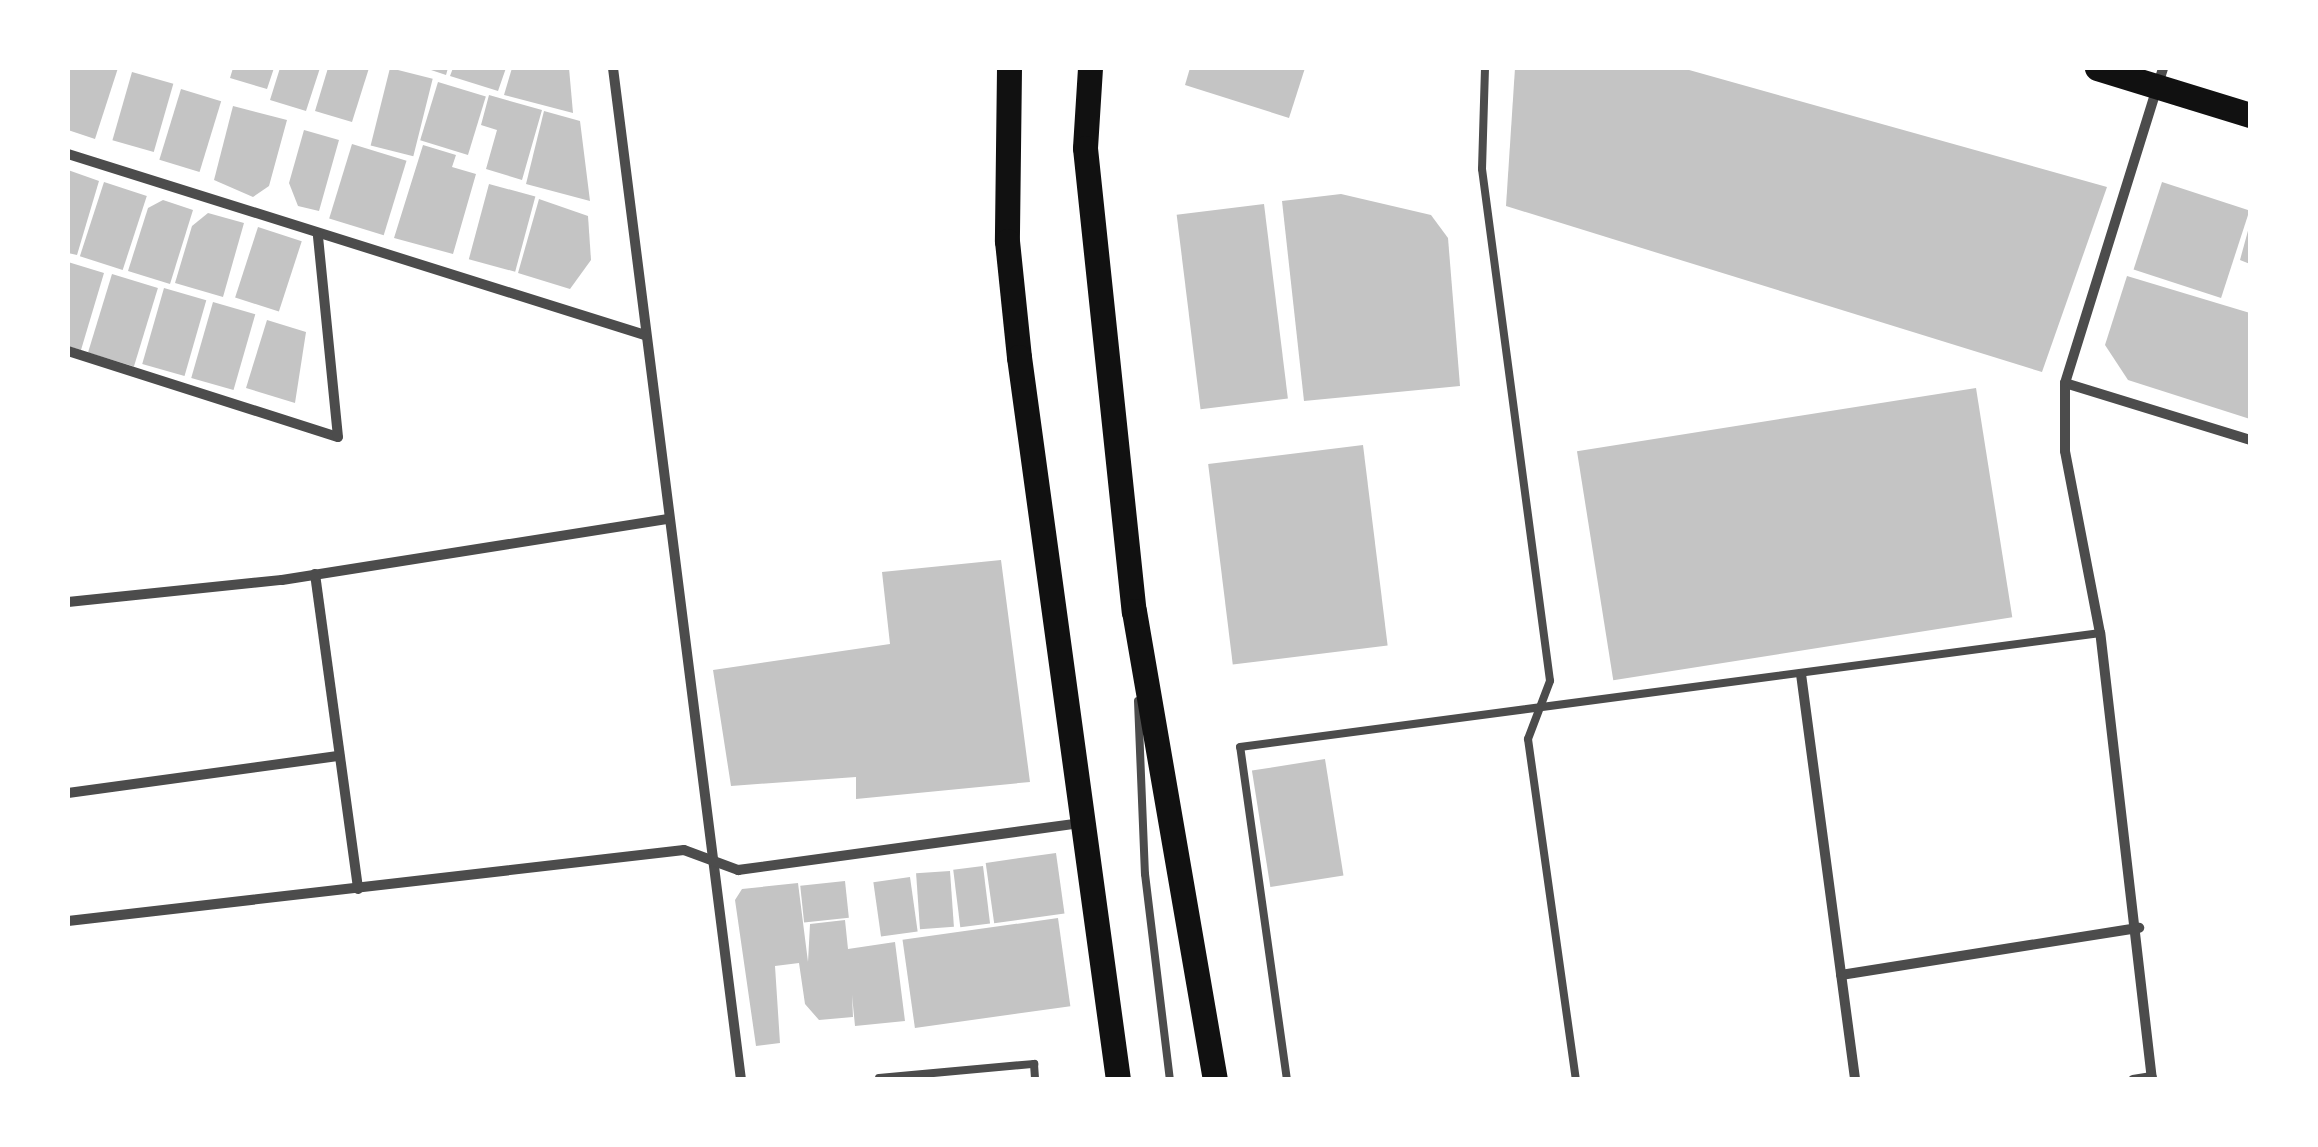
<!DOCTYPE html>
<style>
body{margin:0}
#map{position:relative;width:2318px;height:1147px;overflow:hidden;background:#fff;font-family:Jost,sans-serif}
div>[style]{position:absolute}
.building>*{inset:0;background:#c4c4c4;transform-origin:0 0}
.service>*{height:8px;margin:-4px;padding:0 4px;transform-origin:4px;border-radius:4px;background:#4c4c4c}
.minor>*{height:10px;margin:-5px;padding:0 5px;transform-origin:5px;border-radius:5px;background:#4c4c4c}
.primary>*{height:25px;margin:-12.5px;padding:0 12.5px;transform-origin:12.5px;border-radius:12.5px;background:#111}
span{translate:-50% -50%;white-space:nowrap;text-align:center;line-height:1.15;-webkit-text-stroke:9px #fff;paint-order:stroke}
.frame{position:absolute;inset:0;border:70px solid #fff;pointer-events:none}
</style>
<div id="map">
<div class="building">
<div style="clip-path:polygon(68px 68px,118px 68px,95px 139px,68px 130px)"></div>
<div style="clip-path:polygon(233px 68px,274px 68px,267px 89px,230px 78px)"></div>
<div style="clip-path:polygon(280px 68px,320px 68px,306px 111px,270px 100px)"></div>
<div style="clip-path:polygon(328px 68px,369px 68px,352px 122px,315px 111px)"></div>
<div style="left:390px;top:68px;width:44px;height:80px;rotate:14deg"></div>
<div style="clip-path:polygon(425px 68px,448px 68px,446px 75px)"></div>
<div style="clip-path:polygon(453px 68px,506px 68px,498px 91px,450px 76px)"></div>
<div style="clip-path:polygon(512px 68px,569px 68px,573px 113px,504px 95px)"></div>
<div style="clip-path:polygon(1190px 68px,1305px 68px,1289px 118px,1185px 85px)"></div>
<div style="clip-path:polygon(1515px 68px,1682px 68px,2107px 187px,2042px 372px,1506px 206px)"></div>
<div style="left:132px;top:72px;width:43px;height:71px;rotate:16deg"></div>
<div style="left:438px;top:82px;width:50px;height:61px;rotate:17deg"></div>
<div style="left:181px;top:89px;width:42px;height:74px;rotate:17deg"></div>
<div style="clip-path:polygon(489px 95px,542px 110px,522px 180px,486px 169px,497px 130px,481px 125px)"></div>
<div style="clip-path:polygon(233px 106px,287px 120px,269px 186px,253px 197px,214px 180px)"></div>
<div style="clip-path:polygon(544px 111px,580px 121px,590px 201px,526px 184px)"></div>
<div style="clip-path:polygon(304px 130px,339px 140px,319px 211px,298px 206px,289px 183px)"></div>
<div style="left:352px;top:144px;width:57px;height:78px;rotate:17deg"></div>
<div style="clip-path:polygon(423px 145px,456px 155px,452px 167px,476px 174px,453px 254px,394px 238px)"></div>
<div style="clip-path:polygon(68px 170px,99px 181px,77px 255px,68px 253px)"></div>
<div style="left:104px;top:182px;width:45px;height:78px;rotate:18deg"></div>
<div style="left:2162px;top:182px;width:92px;height:92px;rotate:18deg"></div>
<div style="left:489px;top:184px;width:48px;height:78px;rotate:15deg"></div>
<div style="clip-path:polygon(1341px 194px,1431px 215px,1448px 238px,1460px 386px,1304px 401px,1282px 201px)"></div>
<div style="clip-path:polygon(539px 199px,588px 216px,591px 260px,570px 289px,518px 273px)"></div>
<div style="clip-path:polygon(163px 200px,193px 210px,170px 284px,128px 271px,148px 208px)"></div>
<div style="left:1264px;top:204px;width:196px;height:88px;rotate:83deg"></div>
<div style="clip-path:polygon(208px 213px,244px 223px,223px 297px,175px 283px,192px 226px)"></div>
<div style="left:258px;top:227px;width:46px;height:74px;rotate:18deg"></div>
<div style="clip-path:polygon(2249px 227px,2250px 227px,2250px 264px,2240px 260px)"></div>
<div style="clip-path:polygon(68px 262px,104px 273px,81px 350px,68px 346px)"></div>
<div style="left:112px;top:274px;width:48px;height:82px;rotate:17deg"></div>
<div style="clip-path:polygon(2127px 276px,2250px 313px,2250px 419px,2128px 380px,2105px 345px)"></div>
<div style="left:164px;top:288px;width:44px;height:79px;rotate:16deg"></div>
<div style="left:213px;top:302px;width:44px;height:79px;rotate:16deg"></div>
<div style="clip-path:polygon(267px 320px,306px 332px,295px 403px,246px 388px)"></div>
<div style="left:1976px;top:388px;width:232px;height:404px;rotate:81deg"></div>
<div style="left:1363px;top:445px;width:202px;height:156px;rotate:83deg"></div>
<div style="clip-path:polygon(1001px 560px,1030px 782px,856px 799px,856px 777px,731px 786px,713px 670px,890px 644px,882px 572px)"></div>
<div style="left:1325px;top:759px;width:118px;height:74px;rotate:81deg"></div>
<div style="left:1056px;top:853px;width:61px;height:71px;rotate:82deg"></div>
<div style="left:983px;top:866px;width:58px;height:30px;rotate:83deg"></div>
<div style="left:950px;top:871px;width:56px;height:34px;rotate:86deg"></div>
<div style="left:910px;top:877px;width:55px;height:37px;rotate:82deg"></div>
<div style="left:845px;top:881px;width:37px;height:45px;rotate:84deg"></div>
<div style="clip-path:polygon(798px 883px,808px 962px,810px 924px,845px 920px,848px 949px,895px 942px,905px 1021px,855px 1026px,852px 995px,853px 1017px,819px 1020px,805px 1004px,799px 963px,775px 966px,780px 1043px,756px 1046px,735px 900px,742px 889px)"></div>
<div style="left:1058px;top:918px;width:89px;height:157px;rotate:82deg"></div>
</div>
<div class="service">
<div style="left:1485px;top:68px;width:101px;rotate:91.7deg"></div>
<div style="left:1482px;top:169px;width:516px;rotate:82.43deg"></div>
<div style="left:1550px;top:681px;width:62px;rotate:110.8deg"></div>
<div style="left:1528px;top:739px;width:344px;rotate:82deg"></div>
<div style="left:1138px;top:701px;width:173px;rotate:87.7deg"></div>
<div style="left:1145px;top:874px;width:208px;rotate:83.1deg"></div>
<div style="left:879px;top:1078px;width:156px;rotate:-5.2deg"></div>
<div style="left:1034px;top:1064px;width:16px;rotate:86deg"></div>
<div style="left:1287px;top:1080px;width:336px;rotate:-98deg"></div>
<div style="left:1240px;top:747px;width:868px;rotate:-7.55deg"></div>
</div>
<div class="minor">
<div style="left:613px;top:68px;width:1020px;rotate:82.79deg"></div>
<div style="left:68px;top:154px;width:605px;rotate:17.42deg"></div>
<div style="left:68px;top:351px;width:283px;rotate:17.7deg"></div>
<div style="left:338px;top:437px;width:203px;rotate:-95.7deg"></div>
<div style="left:2065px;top:383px;width:194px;rotate:17.1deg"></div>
<div style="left:315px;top:574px;width:318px;rotate:82.2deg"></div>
<div style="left:68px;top:602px;width:215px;rotate:-5.9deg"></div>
<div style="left:282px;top:580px;width:391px;rotate:-9deg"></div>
<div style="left:1801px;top:674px;width:410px;rotate:82.4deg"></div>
<div style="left:68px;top:793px;width:274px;rotate:-7.8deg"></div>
<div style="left:68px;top:921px;width:620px;rotate:-6.57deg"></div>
<div style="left:684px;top:850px;width:58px;rotate:20.3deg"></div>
<div style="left:738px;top:870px;width:347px;rotate:-7.8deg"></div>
<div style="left:1841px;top:975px;width:302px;rotate:-9deg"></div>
<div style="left:2133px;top:1080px;width:19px;rotate:-9deg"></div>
<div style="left:2152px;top:1080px;width:450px;rotate:-96.6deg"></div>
<div style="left:2100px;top:633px;width:185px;rotate:-100.9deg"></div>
<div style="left:2065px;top:451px;width:68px;rotate:-90deg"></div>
<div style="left:2065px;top:383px;width:330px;rotate:-72.7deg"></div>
</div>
<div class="primary">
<div style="left:1009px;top:68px;width:173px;rotate:90.7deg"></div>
<div style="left:1007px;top:241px;width:117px;rotate:84.1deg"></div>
<div style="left:1019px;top:357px;width:730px;rotate:82.2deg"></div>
<div style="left:1090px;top:68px;width:80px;rotate:93.6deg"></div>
<div style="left:1085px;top:148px;width:466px;rotate:84deg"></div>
<div style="left:1134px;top:611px;width:476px;rotate:80.2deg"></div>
<div style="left:2097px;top:68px;width:160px;rotate:17.1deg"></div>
</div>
<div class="frame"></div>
</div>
